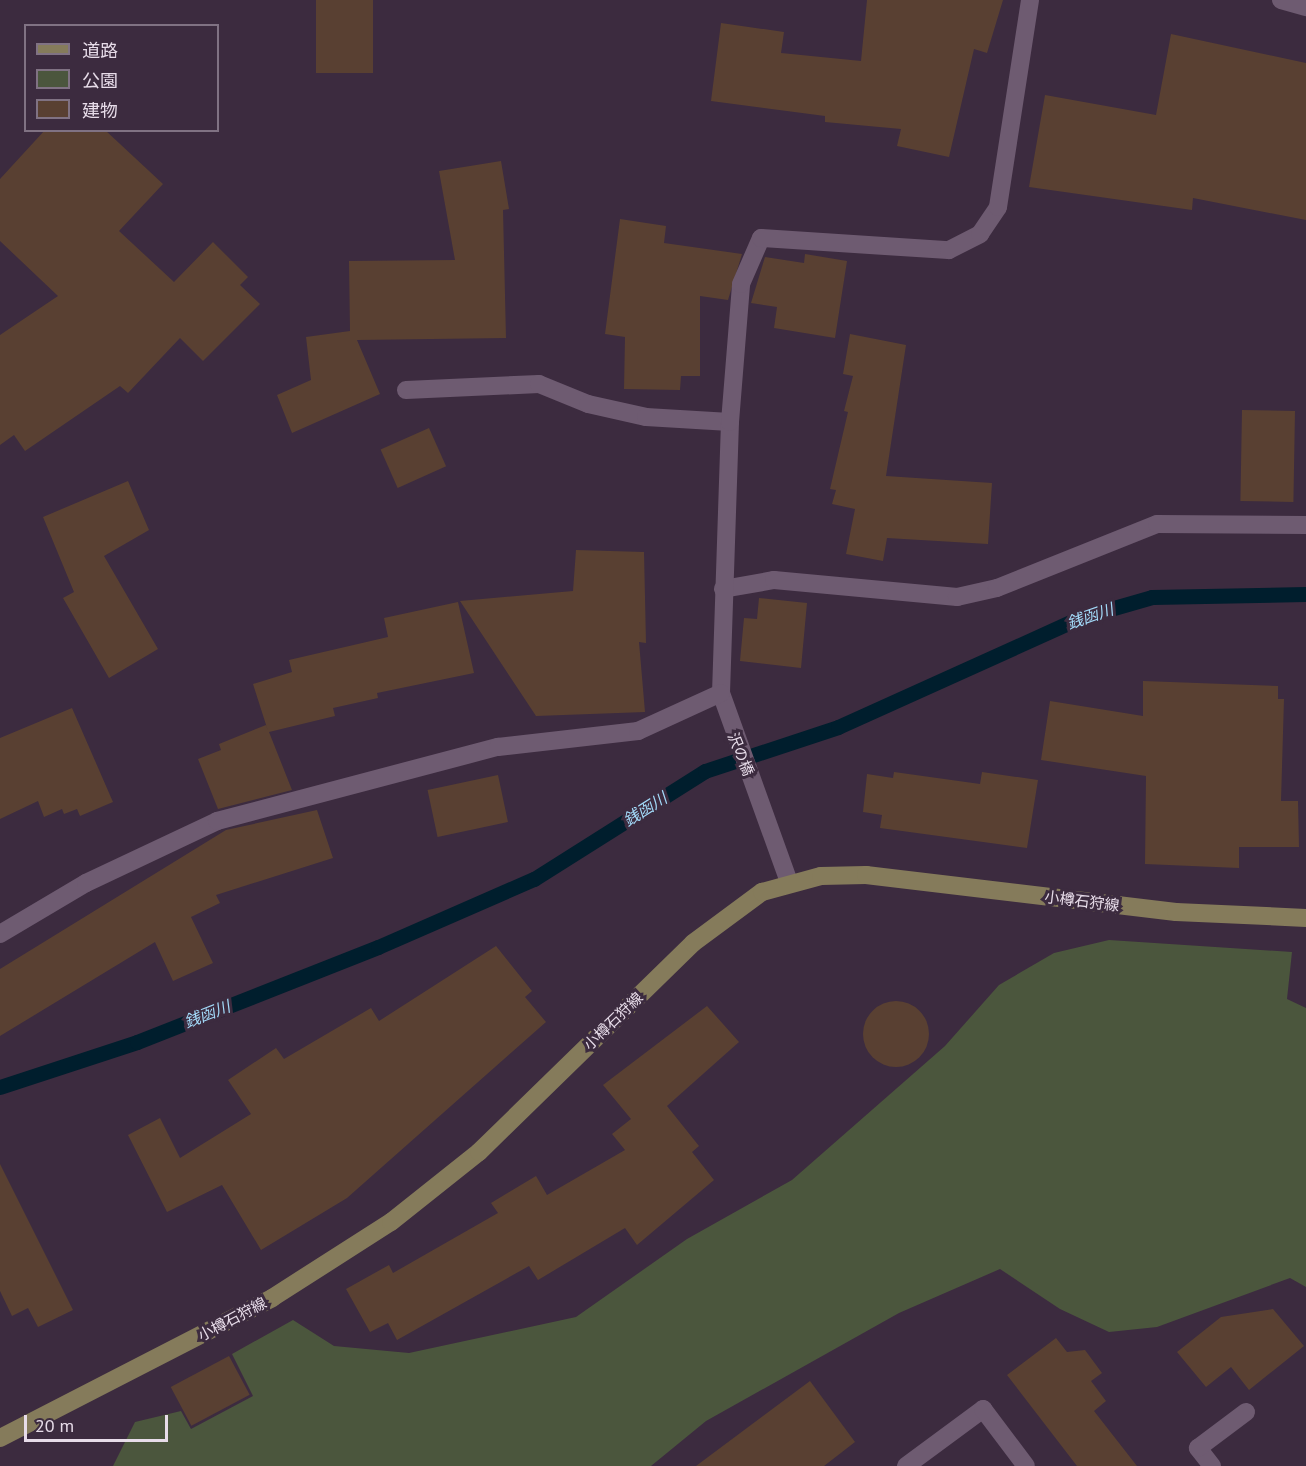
<!DOCTYPE html>
<meta charset="utf-8">
<style>
body{margin:0}
#map{position:relative;width:1306px;height:1466px;overflow:hidden;background:#3c2b3f;font-family:"PT Sans","Noto Sans JP",sans-serif}
div>[style]{position:absolute}
.green>*{inset:0;background:#4b563d}
.stream>*{height:15px;margin:-7.5px;padding:0 7.5px;transform-origin:7.5px;border-radius:7.5px;background:#001e2d}
.building>*{inset:0;background:#594032;transform-origin:0 0}
.round{border-radius:50%}
.minor>*{height:18px;margin:-9px;padding:0 9px;transform-origin:9px;border-radius:9px;background:#6e5b71}
.major>*{height:18px;margin:-9px;padding:0 9px;transform-origin:9px;border-radius:9px;background:#857b5b}
span{translate:-50% -50%;white-space:nowrap;text-align:center;line-height:1.15;-webkit-text-stroke:6px #3c2b3f;paint-order:stroke}
.street-label{font-size:15px;color:#e7dce9}
.water-label{font-size:16px;color:#a3daf9;font-style:italic}
.legend{position:absolute;left:24px;top:24px;width:195px;height:108px;box-sizing:border-box;background:#3c2b3f;border:2px solid #807283;margin:0;padding:8px 10px;list-style:none;font-size:18px;color:#e7dce9}
.legend li{display:flex;align-items:center;gap:12px;height:30px}
.legend b{width:30px;border:2px solid #807283}
.scale{position:absolute;left:24px;top:1415px;width:144px;height:27px;box-sizing:border-box;border:3px solid #e7dce9;border-top:0;padding-left:8px;font-size:18px;line-height:21px;white-space:nowrap;color:#e7dce9;-webkit-text-stroke:4px #3c2b3f;paint-order:stroke}
</style>
<div id="map">
<div class="green">
<div style="clip-path:polygon(1109px 940px,1292px 952px,1287px 999px,1306px 1008px,1306px 1287px,1290px 1278px,1157px 1327px,1109px 1332px,1060px 1309px,1000px 1269px,899px 1313px,706px 1421px,651px 1466px,113px 1466px,135px 1422px,181px 1411px,191px 1429px,253px 1396px,232px 1354px,293px 1320px,334px 1346px,409px 1353px,576px 1317px,687px 1239px,792px 1180px,945px 1046px,999px 985px,1054px 953px)"></div>
</div>
<div class="stream">
<div style="left:0;top:1087px;width:144px;rotate:-18.2deg"></div>
<div style="left:137px;top:1042px;width:259px;rotate:-21.5deg"></div>
<div style="left:378px;top:947px;width:170px;rotate:-23.6deg"></div>
<div style="left:534px;top:879px;width:202px;rotate:-32.3deg"></div>
<div style="left:705px;top:771px;width:140px;rotate:-18.3deg"></div>
<div style="left:838px;top:727px;width:265px;rotate:-24.3deg"></div>
<div style="left:1079px;top:618px;width:76px;rotate:-16deg"></div>
<div style="left:1152px;top:597px;width:154px;rotate:-1.1deg"></div>
</div>
<div class="building">
<div style="left:316px;top:0;width:57px;height:73px"></div>
<div style="clip-path:polygon(867px 0,1003px 0,987px 53px,974px 49px,949px 157px,897px 146px,901px 129px,825px 122px,825px 116px,711px 101px,721px 23px,784px 32px,781px 53px,861px 61px)"></div>
<div style="clip-path:polygon(1171px 34px,1306px 63px,1306px 220px,1193px 198px,1192px 210px,1029px 187px,1045px 95px,1156px 115px)"></div>
<div style="clip-path:polygon(45px 130px,105px 130px,163px 184px,119px 231px,174px 282px,213px 242px,248px 277px,240px 285px,260px 304px,203px 361px,180px 338px,128px 393px,120px 386px,25px 451px,14px 435px,0 445px,0 335px,58px 296px,0 241px,0 179px)"></div>
<div style="clip-path:polygon(501px 161px,509px 209px,503px 210px,506px 338px,357px 340px,380px 394px,292px 433px,277px 395px,311px 380px,306px 337px,350px 331px,349px 261px,455px 260px,439px 171px)"></div>
<div style="clip-path:polygon(620px 219px,666px 226px,664px 243px,742px 254px,728px 300px,700px 296px,700px 376px,681px 376px,680px 390px,624px 389px,625px 337px,605px 334px)"></div>
<div style="clip-path:polygon(805px 254px,847px 261px,835px 338px,774px 328px,777px 307px,751px 303px,765px 257px,804px 263px)"></div>
<div style="clip-path:polygon(850px 334px,906px 345px,886px 476px,992px 483px,988px 544px,887px 538px,883px 561px,846px 554px,855px 509px,832px 504px,836px 490px,830px 489px,848px 412px,844px 411px,853px 376px,843px 374px)"></div>
<div style="left:1242px;top:410px;width:53px;height:91px;rotate:1deg"></div>
<div style="left:429px;top:428px;width:42px;height:53px;rotate:66deg"></div>
<div style="clip-path:polygon(128px 481px,149px 530px,104px 556px,158px 649px,109px 678px,63px 598px,74px 592px,43px 517px)"></div>
<div style="clip-path:polygon(576px 550px,644px 552px,646px 643px,639px 642px,645px 712px,536px 716px,460px 601px,573px 591px)"></div>
<div style="clip-path:polygon(759px 598px,807px 603px,801px 668px,740px 661px,744px 618px,757px 619px)"></div>
<div style="clip-path:polygon(458px 602px,474px 673px,377px 693px,378px 698px,333px 708px,335px 716px,269px 732px,292px 790px,218px 809px,198px 759px,221px 750px,219px 744px,266px 725px,268px 731px,253px 684px,292px 672px,289px 660px,388px 637px,384px 618px)"></div>
<div style="clip-path:polygon(1143px 681px,1278px 686px,1278px 699px,1284px 699px,1281px 801px,1298px 801px,1299px 847px,1239px 847px,1239px 868px,1145px 864px,1146px 776px,1041px 760px,1050px 701px,1143px 716px)"></div>
<div style="clip-path:polygon(72px 708px,113px 802px,80px 816px,77px 809px,64px 814px,62px 809px,44px 817px,38px 801px,0 819px,0 738px)"></div>
<div style="clip-path:polygon(894px 772px,980px 784px,982px 772px,1038px 780px,1027px 848px,880px 828px,882px 815px,863px 812px,867px 774px,893px 778px)"></div>
<div style="left:498px;top:775px;width:48px;height:72px;rotate:78deg"></div>
<div style="clip-path:polygon(317px 810px,333px 858px,216px 895px,220px 903px,191px 917px,213px 963px,173px 981px,155px 942px,0 1036px,0 969px,226px 830px)"></div>
<div style="clip-path:polygon(496px 946px,532px 991px,525px 997px,546px 1022px,347px 1198px,261px 1250px,222px 1185px,167px 1212px,128px 1135px,160px 1118px,180px 1158px,251px 1114px,228px 1080px,276px 1048px,284px 1059px,371px 1008px,379px 1021px)"></div>
<div class="round" style="left:863px;top:1001px;width:66px;height:66px"></div>
<div style="clip-path:polygon(707px 1006px,739px 1042px,667px 1106px,699px 1146px,692px 1152px,714px 1180px,637px 1245px,625px 1228px,538px 1280px,529px 1266px,397px 1340px,388px 1323px,370px 1332px,346px 1289px,389px 1265px,393px 1273px,498px 1213px,491px 1203px,536px 1176px,547px 1195px,625px 1150px,612px 1134px,631px 1119px,603px 1085px)"></div>
<div style="clip-path:polygon(0 1164px,73px 1310px,38px 1327px,28px 1308px,12px 1316px,0 1291px)"></div>
<div style="clip-path:polygon(1273px 1309px,1304px 1346px,1249px 1390px,1231px 1367px,1206px 1387px,1177px 1352px,1221px 1317px)"></div>
<div style="clip-path:polygon(1056px 1338px,1067px 1352px,1085px 1350px,1102px 1373px,1091px 1381px,1106px 1401px,1094px 1411px,1137px 1466px,1077px 1466px,1007px 1375px)"></div>
<div style="left:229px;top:1356px;width:44px;height:66px;rotate:62deg"></div>
<div style="clip-path:polygon(810px 1381px,855px 1442px,824px 1466px,696px 1466px)"></div>
</div>
<div class="minor">
<div style="left:1281px;top:0;width:26px;rotate:16deg"></div>
<div style="left:406px;top:390px;width:133px;rotate:-2.6deg"></div>
<div style="left:539px;top:384px;width:53px;rotate:22.2deg"></div>
<div style="left:588px;top:404px;width:59px;rotate:12.6deg"></div>
<div style="left:646px;top:417px;width:84px;rotate:3.4deg"></div>
<div style="left:723px;top:589px;width:52px;rotate:-10deg"></div>
<div style="left:774px;top:580px;width:184px;rotate:5.3deg"></div>
<div style="left:957px;top:597px;width:41px;rotate:-12.7deg"></div>
<div style="left:997px;top:588px;width:172px;rotate:-21.8deg"></div>
<div style="left:1157px;top:524px;width:149px;rotate:0.4deg"></div>
<div style="left:789px;top:882px;width:201px;rotate:-109.8deg"></div>
<div style="left:721px;top:693px;width:271px;rotate:-88.1deg"></div>
<div style="left:730px;top:422px;width:138px;rotate:-85.4deg"></div>
<div style="left:741px;top:284px;width:50px;rotate:-66.5deg"></div>
<div style="left:761px;top:238px;width:188px;rotate:3.7deg"></div>
<div style="left:949px;top:250px;width:35px;rotate:-27deg"></div>
<div style="left:980px;top:234px;width:32px;rotate:-56deg"></div>
<div style="left:998px;top:207px;width:209px;rotate:-81.2deg"></div>
<div style="left:0;top:934px;width:100px;rotate:-30.7deg"></div>
<div style="left:86px;top:883px;width:145px;rotate:-25.3deg"></div>
<div style="left:217px;top:821px;width:291px;rotate:-14.8deg"></div>
<div style="left:498px;top:747px;width:141px;rotate:-6.5deg"></div>
<div style="left:638px;top:731px;width:91px;rotate:-24.6deg"></div>
<div style="left:906px;top:1466px;width:96px;rotate:-36.5deg"></div>
<div style="left:983px;top:1409px;width:71px;rotate:53deg"></div>
<div style="left:1212px;top:1466px;width:23px;rotate:-128deg"></div>
<div style="left:1198px;top:1448px;width:60px;rotate:-36.9deg"></div>
</div>
<div class="major">
<div style="left:0;top:1438px;width:306px;rotate:-27.2deg"></div>
<div style="left:272px;top:1298px;width:141px;rotate:-32.6deg"></div>
<div style="left:391px;top:1222px;width:112px;rotate:-38.5deg"></div>
<div style="left:479px;top:1152px;width:299px;rotate:-44.3deg"></div>
<div style="left:693px;top:943px;width:86px;rotate:-36.5deg"></div>
<div style="left:762px;top:892px;width:61px;rotate:-15.2deg"></div>
<div style="left:821px;top:876px;width:45px;rotate:-1.3deg"></div>
<div style="left:866px;top:875px;width:312px;rotate:6.8deg"></div>
<div style="left:1176px;top:912px;width:130px;rotate:2.6deg"></div>
</div>
<div class="street-label">
<span style="left:741px;top:754px;rotate:68deg">沢の橋</span>
<span style="left:1082px;top:901px;rotate:7deg">小樽石狩線</span>
<span style="left:613px;top:1021px;rotate:-44deg">小樽石狩線</span>
<span style="left:232px;top:1319px;rotate:-28deg">小樽石狩線</span>
</div>
<div class="water-label">
<span style="left:1090px;top:616px;rotate:-19deg">銭函川</span>
<span style="left:645px;top:809px;rotate:-32deg">銭函川</span>
<span style="left:207px;top:1014px;rotate:-21deg">銭函川</span>
</div>
<ul class="legend">
<li><b style="height:8px;background:#857b5b"></b>道路</li>
<li><b style="height:16px;background:#4b563d"></b>公園</li>
<li><b style="height:16px;background:#594032"></b>建物</li>
</ul>
<div class="scale">20 m</div>
</div>
